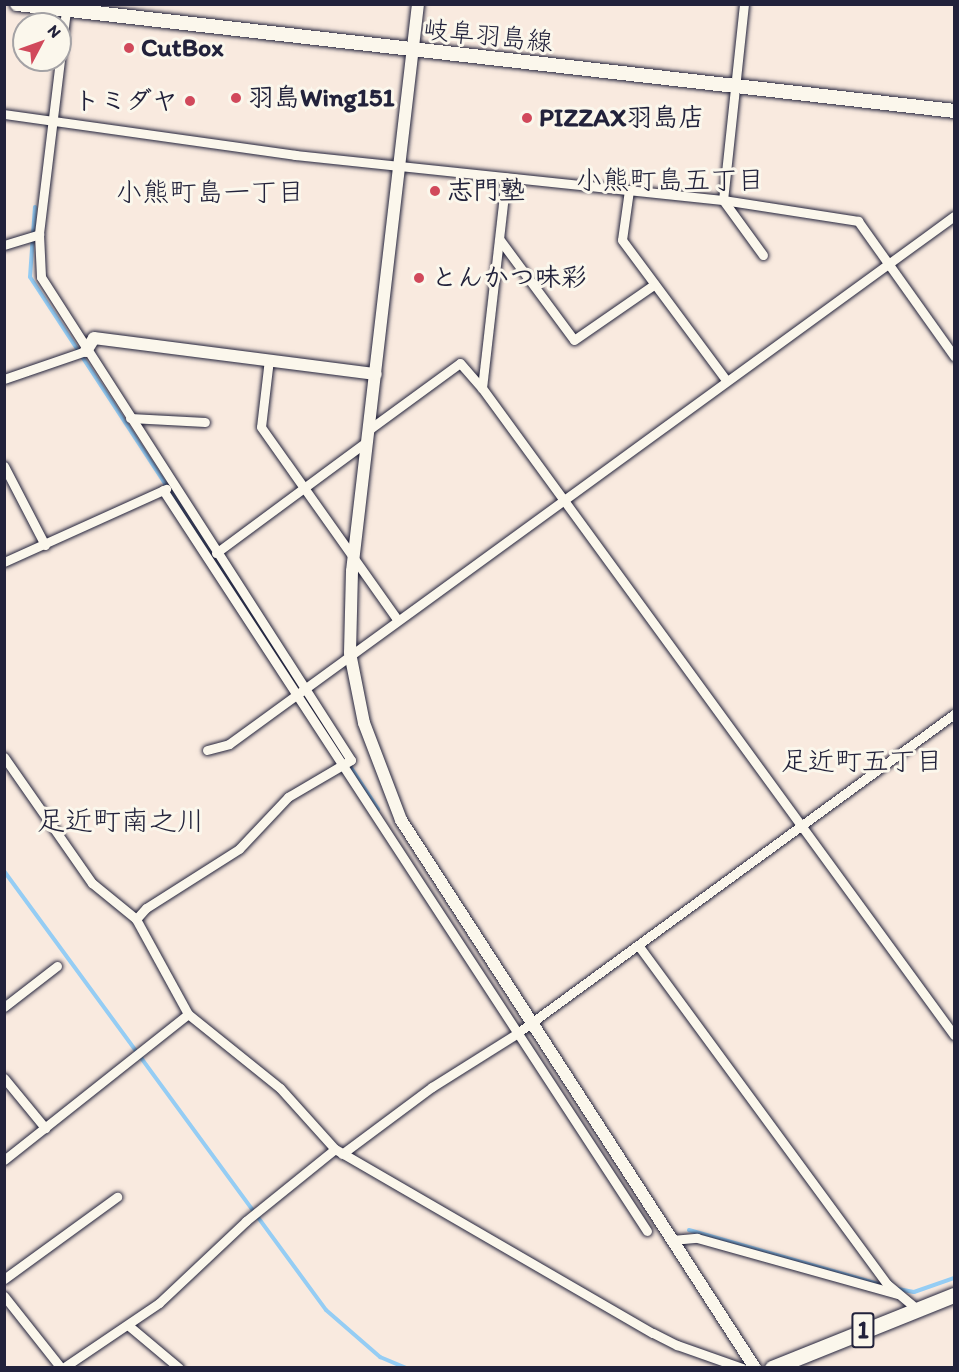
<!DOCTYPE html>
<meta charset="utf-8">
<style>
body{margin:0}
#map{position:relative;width:959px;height:1372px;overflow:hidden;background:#f9eadf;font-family:Itim,"Klee One",sans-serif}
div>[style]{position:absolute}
.stream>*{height:4px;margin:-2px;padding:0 2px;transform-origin:2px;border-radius:2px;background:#95cdf4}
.roads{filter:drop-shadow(0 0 2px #22223b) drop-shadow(0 0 2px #22223b)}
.minor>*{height:9px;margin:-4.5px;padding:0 4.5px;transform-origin:4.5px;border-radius:4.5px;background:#fbf7ec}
.tertiary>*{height:12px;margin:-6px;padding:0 6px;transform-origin:6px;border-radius:6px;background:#fbf7ec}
.secondary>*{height:14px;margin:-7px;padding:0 7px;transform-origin:7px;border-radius:7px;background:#fbf7ec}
.primary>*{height:15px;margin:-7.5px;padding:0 7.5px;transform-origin:7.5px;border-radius:7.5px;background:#fbf7ec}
.dots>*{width:16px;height:16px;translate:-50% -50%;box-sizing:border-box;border:3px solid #fbf7ec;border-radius:50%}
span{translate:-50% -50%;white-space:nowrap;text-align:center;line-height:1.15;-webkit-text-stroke:6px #fbf7ec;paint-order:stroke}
.shield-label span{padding:2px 4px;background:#fbf7ec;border:2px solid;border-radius:4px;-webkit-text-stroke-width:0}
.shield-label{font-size:24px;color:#22223b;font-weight:700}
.street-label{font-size:26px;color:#22223b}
.poi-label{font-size:26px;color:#22223b;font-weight:700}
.left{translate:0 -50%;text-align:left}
.right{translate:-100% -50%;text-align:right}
.neighbourhood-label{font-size:27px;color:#22223b}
.quarter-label{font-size:28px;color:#22223b}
.frame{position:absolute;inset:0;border:6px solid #22223b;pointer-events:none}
.north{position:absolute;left:12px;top:12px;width:60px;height:60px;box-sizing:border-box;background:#fbf7ec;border:2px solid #a4a2a5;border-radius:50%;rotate:49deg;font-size:16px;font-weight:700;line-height:24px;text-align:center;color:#22223b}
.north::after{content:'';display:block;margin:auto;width:21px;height:27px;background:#d1495b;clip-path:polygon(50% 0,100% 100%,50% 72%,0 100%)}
</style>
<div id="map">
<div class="stream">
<div style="left:35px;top:207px;width:70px;rotate:94.1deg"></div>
<div style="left:30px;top:277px;width:636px;rotate:56.81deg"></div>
<div style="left:4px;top:871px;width:544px;rotate:53.74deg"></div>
<div style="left:326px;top:1310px;width:72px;rotate:41deg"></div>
<div style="left:380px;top:1357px;width:28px;rotate:23deg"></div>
<div style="left:689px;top:1230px;width:204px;rotate:15.9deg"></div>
<div style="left:898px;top:1289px;width:16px;rotate:11deg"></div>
<div style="left:914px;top:1292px;width:42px;rotate:-19.3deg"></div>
</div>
<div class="roads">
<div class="minor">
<div style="left:744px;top:4px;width:197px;rotate:96.1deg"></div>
<div style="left:723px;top:200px;width:68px;rotate:54deg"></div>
<div style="left:60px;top:59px;width:49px;rotate:-83deg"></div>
<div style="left:60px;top:60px;width:175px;rotate:96.9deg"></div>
<div style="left:39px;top:234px;width:43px;rotate:87.3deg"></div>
<div style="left:41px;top:277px;width:574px;rotate:57.31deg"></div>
<div style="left:351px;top:760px;width:73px;rotate:149.6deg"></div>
<div style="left:288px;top:797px;width:71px;rotate:133.3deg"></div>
<div style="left:239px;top:849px;width:110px;rotate:147.6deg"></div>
<div style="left:146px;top:908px;width:15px;rotate:132deg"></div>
<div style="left:4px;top:114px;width:294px;rotate:8deg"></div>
<div style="left:295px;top:155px;width:430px;rotate:6deg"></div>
<div style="left:723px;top:200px;width:137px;rotate:8.8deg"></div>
<div style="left:858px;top:221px;width:166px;rotate:54.6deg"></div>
<div style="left:629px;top:190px;width:50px;rotate:98deg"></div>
<div style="left:622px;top:240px;width:174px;rotate:53.4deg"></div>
<div style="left:500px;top:240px;width:124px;rotate:53.5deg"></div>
<div style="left:574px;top:340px;width:98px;rotate:-34.7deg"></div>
<div style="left:4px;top:245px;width:37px;rotate:-17deg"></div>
<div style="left:269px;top:359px;width:68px;rotate:96.7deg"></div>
<div style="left:261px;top:427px;width:235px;rotate:54.7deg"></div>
<div style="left:4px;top:379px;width:87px;rotate:-18.9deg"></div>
<div style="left:482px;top:388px;width:212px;rotate:-83.5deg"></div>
<div style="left:130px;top:418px;width:75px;rotate:3.1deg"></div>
<div style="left:367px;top:431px;width:115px;rotate:-36.2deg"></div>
<div style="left:460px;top:363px;width:33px;rotate:49deg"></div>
<div style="left:482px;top:388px;width:801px;rotate:53.89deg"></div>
<div style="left:4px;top:466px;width:89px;rotate:62.6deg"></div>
<div style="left:163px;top:490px;width:885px;rotate:56.85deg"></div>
<div style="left:216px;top:553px;width:187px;rotate:-36.5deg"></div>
<div style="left:4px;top:562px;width:178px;rotate:-24.3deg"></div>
<div style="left:207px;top:750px;width:23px;rotate:-15deg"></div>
<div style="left:229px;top:744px;width:897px;rotate:-36.06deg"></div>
<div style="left:4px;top:757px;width:154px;rotate:55.1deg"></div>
<div style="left:92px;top:883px;width:57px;rotate:39.3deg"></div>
<div style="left:136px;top:919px;width:108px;rotate:61.3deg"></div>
<div style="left:188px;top:1014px;width:118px;rotate:38.8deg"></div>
<div style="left:280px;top:1088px;width:82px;rotate:48deg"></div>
<div style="left:335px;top:1149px;width:367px;rotate:30.1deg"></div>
<div style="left:653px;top:1333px;width:27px;rotate:27deg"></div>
<div style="left:677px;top:1345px;width:69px;rotate:19.5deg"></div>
<div style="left:638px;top:945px;width:421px;rotate:53.7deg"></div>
<div style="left:887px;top:1284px;width:39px;rotate:40deg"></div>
<div style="left:4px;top:1007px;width:67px;rotate:-37.7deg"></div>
<div style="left:4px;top:1078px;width:65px;rotate:50.6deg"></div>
<div style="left:342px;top:1154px;width:112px;rotate:-36.7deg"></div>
<div style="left:432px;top:1087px;width:99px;rotate:-32.2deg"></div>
<div style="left:516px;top:1034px;width:542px;rotate:-36.15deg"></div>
<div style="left:4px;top:1160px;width:235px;rotate:-38.4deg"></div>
<div style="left:672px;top:1240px;width:25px;rotate:-5deg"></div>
<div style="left:697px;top:1238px;width:208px;rotate:15.6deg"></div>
<div style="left:4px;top:1279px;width:140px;rotate:-36deg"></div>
<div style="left:4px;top:1296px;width:92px;rotate:51.6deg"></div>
<div style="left:129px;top:1326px;width:65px;rotate:40deg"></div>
<div style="left:63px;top:1368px;width:116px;rotate:-34.1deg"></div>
<div style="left:159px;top:1303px;width:120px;rotate:-43.3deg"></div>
<div style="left:246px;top:1221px;width:114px;rotate:-39deg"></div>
</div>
<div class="tertiary">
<div style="left:418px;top:4px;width:571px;rotate:96.64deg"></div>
<div style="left:352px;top:571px;width:82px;rotate:91.4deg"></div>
<div style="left:350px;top:653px;width:71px;rotate:78.7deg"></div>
<div style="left:364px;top:723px;width:104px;rotate:69.1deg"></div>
<div style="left:401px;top:820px;width:652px;rotate:57.14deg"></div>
<div style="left:86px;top:351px;width:15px;rotate:-58deg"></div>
<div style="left:94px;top:338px;width:284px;rotate:7.3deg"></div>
</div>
<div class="secondary">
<div style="left:17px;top:4px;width:943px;rotate:6.51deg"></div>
</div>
<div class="primary">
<div style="left:772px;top:1368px;width:196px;rotate:-21.9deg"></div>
</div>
</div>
<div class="dots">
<div style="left:129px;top:48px;background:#d1495b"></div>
<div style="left:236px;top:98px;background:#d1495b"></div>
<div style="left:190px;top:101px;background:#d1495b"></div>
<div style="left:527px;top:118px;background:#d1495b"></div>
<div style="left:435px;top:191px;background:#d1495b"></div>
<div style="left:419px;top:278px;background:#d1495b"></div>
</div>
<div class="shield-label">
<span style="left:863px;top:1330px">1</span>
</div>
<div class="street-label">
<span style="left:488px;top:36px;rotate:6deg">岐阜羽島線</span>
</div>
<div class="poi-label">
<span class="left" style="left:141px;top:48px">CutBox</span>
<span class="left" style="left:248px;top:98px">羽島Wing151</span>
<span class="right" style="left:178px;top:101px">トミダヤ</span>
<span class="left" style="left:539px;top:118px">PIZZAX羽島店</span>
<span class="left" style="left:447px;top:191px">志門塾</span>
<span class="left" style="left:431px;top:278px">とんかつ味彩</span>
</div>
<div class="neighbourhood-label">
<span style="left:670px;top:180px">小熊町島五丁目</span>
<span style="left:210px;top:192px">小熊町島一丁目</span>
<span style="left:862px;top:761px">足近町五丁目</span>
</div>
<div class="quarter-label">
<span style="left:121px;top:820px">足近町南之川</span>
</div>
<div class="frame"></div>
<div class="north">N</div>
</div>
